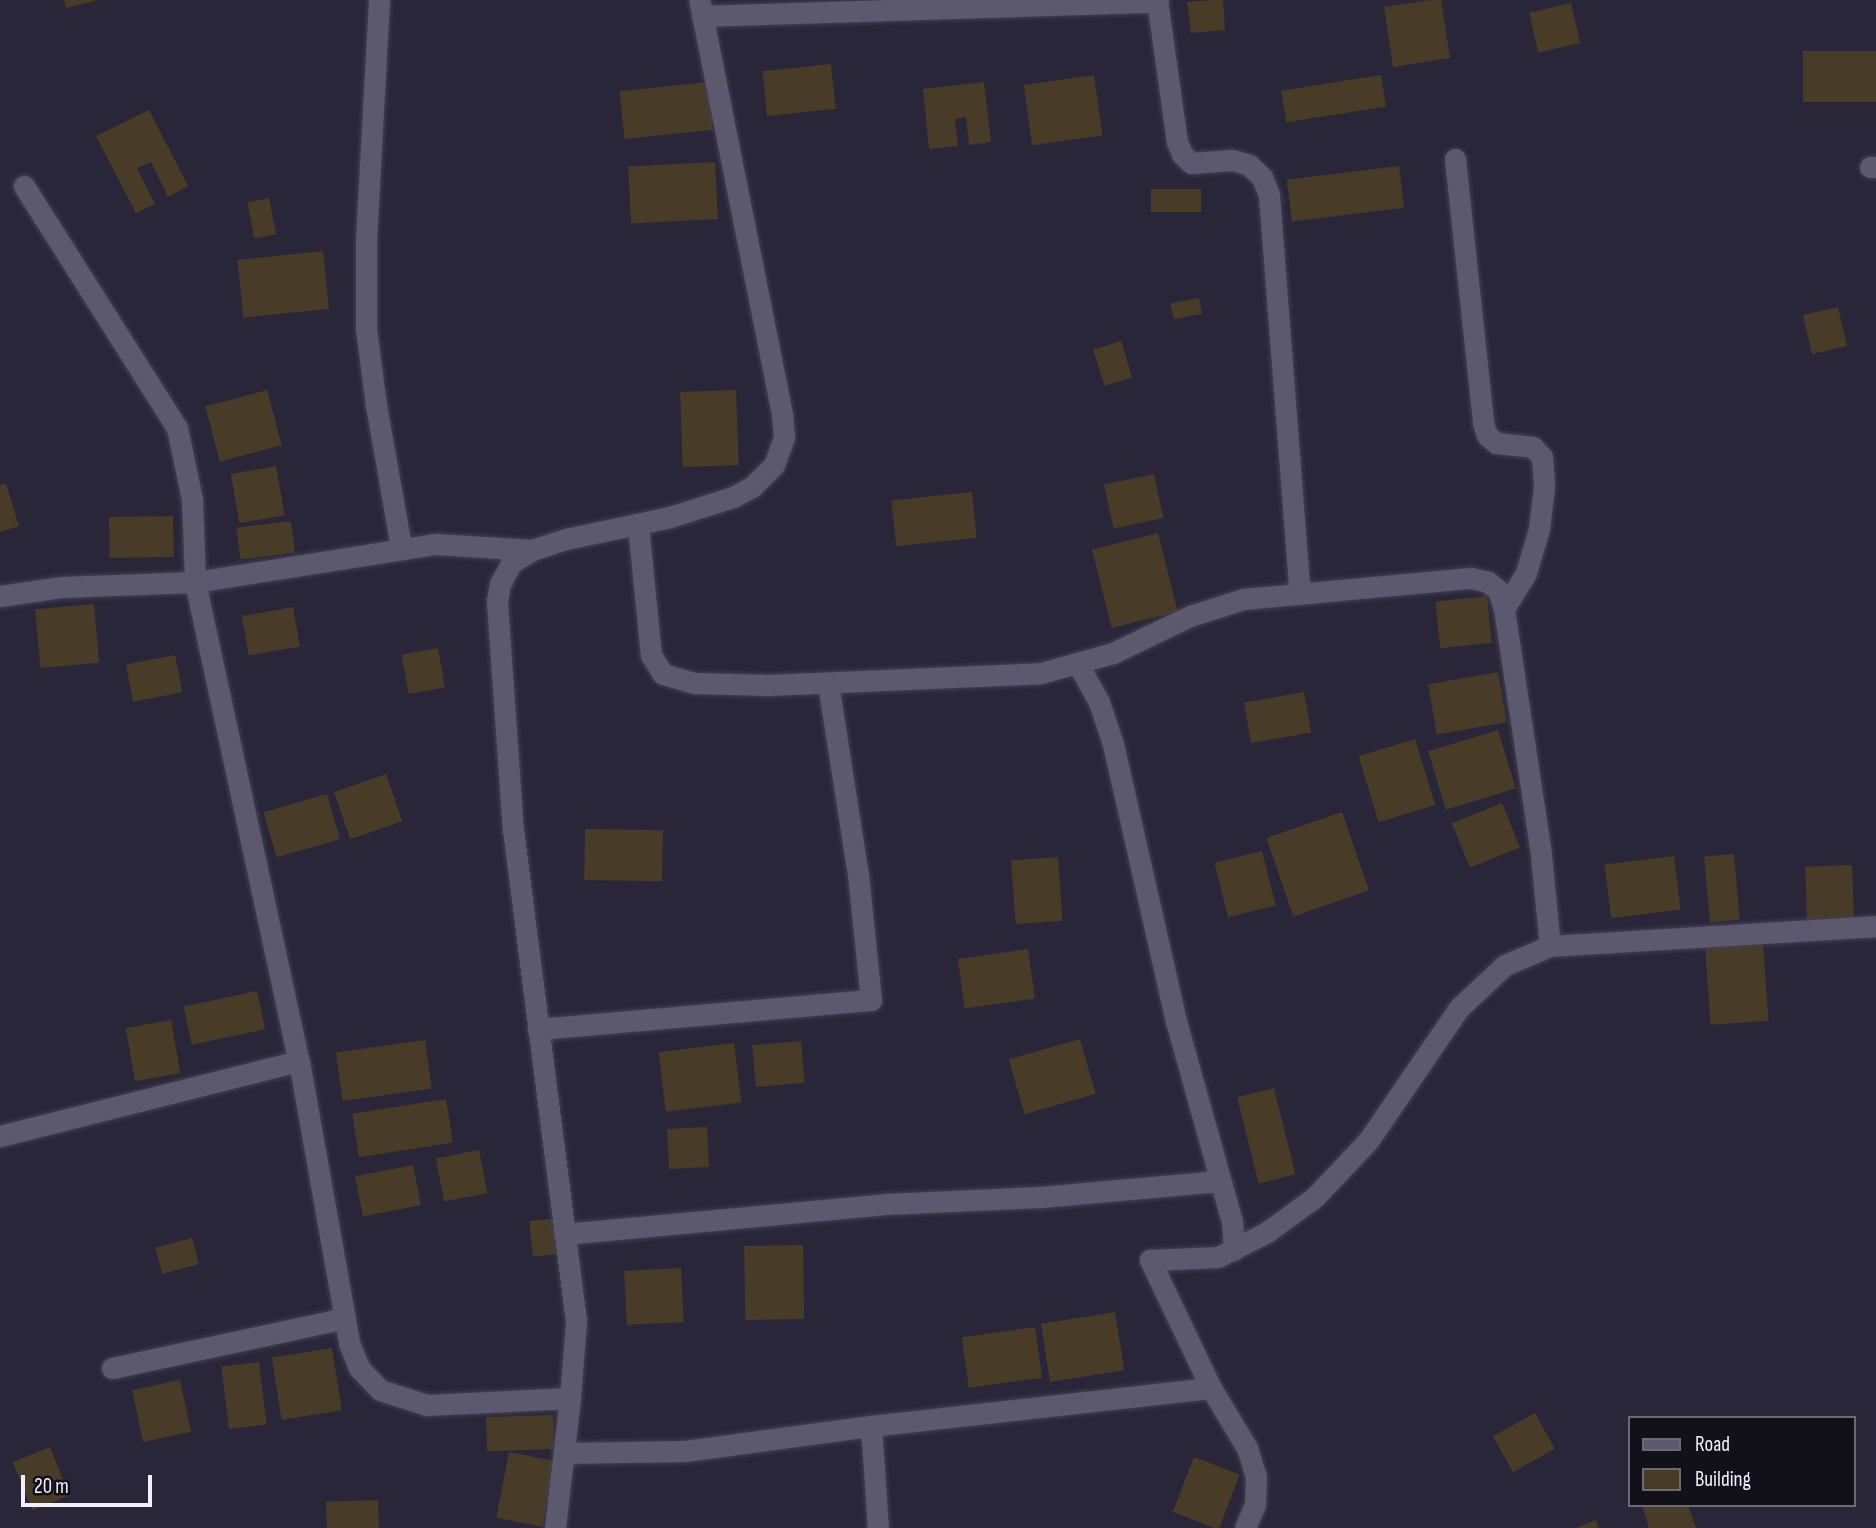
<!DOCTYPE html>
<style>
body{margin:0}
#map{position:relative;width:1876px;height:1528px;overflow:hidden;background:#29263a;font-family:"Sofia Sans Condensed",sans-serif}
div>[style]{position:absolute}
.building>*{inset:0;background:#483b28;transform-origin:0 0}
.roads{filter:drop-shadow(0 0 2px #434051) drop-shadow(0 0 2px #434051)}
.minor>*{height:21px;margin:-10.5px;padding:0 10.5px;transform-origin:10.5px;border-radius:10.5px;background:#5c596f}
span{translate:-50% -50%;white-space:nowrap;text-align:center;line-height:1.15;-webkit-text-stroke:5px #121119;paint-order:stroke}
.legend{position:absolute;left:1628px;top:1416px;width:228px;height:91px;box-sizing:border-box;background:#121119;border:2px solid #6c6a75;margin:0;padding:9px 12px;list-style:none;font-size:21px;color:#f2f0fe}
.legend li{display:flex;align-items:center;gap:14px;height:35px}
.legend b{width:35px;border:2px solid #6c6a75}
.scale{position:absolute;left:21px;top:1475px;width:131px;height:32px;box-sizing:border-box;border:4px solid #f2f0fe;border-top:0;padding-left:9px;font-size:21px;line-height:24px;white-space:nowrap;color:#f2f0fe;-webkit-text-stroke:5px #121119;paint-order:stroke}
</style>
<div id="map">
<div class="building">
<div style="clip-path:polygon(64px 0,95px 0,95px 1px,66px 8px)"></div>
<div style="clip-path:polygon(1212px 0,1223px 0,1225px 30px,1191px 33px,1187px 2px)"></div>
<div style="clip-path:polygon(1430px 0,1441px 0,1450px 58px,1393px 67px,1384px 7px)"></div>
<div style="left:1571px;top:3px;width:41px;height:43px;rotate:77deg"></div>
<div style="left:1876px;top:51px;width:51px;height:73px;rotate:90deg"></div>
<div style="left:831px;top:64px;width:45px;height:69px;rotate:84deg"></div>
<div style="left:1094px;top:75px;width:61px;height:71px;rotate:82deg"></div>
<div style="left:1381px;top:75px;width:32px;height:101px;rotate:81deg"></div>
<div style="left:708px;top:82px;width:48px;height:89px;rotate:84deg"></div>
<div style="clip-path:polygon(984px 82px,991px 142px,969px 145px,966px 117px,955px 119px,958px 146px,929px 149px,923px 89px)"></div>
<div style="clip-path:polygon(149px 110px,188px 186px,168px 197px,151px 162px,137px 168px,155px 204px,136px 213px,96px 136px)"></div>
<div style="left:715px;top:162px;width:57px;height:87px;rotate:87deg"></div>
<div style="left:1399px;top:166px;width:42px;height:113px;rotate:83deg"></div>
<div style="left:1151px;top:189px;width:50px;height:23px"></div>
<div style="left:269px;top:198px;width:37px;height:22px;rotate:79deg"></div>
<div style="left:323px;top:251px;width:58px;height:86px;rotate:84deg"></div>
<div style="left:1199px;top:298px;width:16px;height:29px;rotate:79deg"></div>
<div style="left:1838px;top:307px;width:40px;height:36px;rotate:77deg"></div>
<div style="left:1121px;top:341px;width:38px;height:29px;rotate:73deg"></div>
<div style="left:267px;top:390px;width:57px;height:64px;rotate:75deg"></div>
<div style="left:736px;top:390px;width:75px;height:56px;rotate:88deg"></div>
<div style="left:276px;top:466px;width:50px;height:46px;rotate:80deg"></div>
<div style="left:1154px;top:474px;width:45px;height:51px;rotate:78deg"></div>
<div style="clip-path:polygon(6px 484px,19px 526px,0 532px,0 485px)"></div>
<div style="left:972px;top:492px;width:46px;height:81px;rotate:84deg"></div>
<div style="left:173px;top:516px;width:41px;height:64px;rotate:89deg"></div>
<div style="left:291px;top:521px;width:32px;height:55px;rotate:83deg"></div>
<div style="left:1158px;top:533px;width:81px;height:68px;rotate:76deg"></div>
<div style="left:1487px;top:596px;width:47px;height:52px;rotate:84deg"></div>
<div style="left:94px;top:604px;width:59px;height:59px;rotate:85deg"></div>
<div style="left:293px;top:607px;width:40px;height:52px;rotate:80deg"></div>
<div style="left:438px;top:648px;width:40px;height:37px;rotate:80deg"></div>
<div style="left:175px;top:655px;width:38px;height:50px;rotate:79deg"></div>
<div style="left:1498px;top:672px;width:51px;height:71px;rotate:80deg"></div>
<div style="left:1304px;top:692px;width:41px;height:61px;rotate:80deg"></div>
<div style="left:1498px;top:730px;width:61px;height:73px;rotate:73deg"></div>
<div style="left:1415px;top:739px;width:69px;height:59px;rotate:73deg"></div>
<div style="left:386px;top:774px;width:50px;height:55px;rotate:71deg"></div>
<div style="left:327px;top:794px;width:47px;height:66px;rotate:74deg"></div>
<div style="left:1502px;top:803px;width:48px;height:54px;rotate:68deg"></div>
<div style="left:1342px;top:812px;width:83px;height:80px;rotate:71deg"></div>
<div style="left:585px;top:829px;width:78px;height:51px;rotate:1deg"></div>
<div style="left:1262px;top:851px;width:56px;height:49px;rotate:76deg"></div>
<div style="left:1734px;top:854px;width:66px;height:30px;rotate:85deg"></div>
<div style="left:1674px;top:856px;width:54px;height:70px;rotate:83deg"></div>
<div style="left:1058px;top:857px;width:64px;height:47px;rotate:86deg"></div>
<div style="left:1852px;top:865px;width:54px;height:47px;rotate:88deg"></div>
<div style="left:1763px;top:943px;width:78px;height:58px;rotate:86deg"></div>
<div style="left:1028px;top:949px;width:50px;height:71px;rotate:82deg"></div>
<div style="left:257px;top:991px;width:39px;height:75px;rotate:78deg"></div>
<div style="left:171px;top:1020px;width:54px;height:46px;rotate:80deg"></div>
<div style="left:1080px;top:1039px;width:57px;height:74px;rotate:74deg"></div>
<div style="left:425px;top:1040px;width:49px;height:90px;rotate:82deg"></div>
<div style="left:801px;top:1041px;width:42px;height:49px;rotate:85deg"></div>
<div style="left:734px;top:1043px;width:60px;height:76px;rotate:83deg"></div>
<div style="left:1274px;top:1088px;width:89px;height:38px;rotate:76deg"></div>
<div style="left:446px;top:1099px;width:44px;height:95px;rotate:81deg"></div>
<div style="left:707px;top:1127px;width:40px;height:40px;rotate:87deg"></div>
<div style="left:479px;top:1150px;width:44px;height:44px;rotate:79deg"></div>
<div style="left:413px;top:1165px;width:41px;height:59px;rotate:79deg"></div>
<div style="left:558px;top:1218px;width:36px;height:29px;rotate:84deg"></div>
<div style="left:192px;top:1238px;width:27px;height:38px;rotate:75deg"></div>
<div style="left:803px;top:1245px;width:74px;height:59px;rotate:89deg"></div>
<div style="left:681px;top:1268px;width:54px;height:57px;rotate:87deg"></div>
<div style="left:1115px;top:1312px;width:59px;height:75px;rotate:81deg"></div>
<div style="left:1035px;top:1327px;width:51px;height:74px;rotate:82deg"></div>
<div style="left:332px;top:1348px;width:63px;height:61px;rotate:81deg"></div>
<div style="left:259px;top:1362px;width:63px;height:38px;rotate:83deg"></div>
<div style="left:180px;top:1380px;width:53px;height:49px;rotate:78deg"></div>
<div style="left:1535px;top:1413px;width:41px;height:48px;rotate:61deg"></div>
<div style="left:553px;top:1415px;width:34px;height:67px;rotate:88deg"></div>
<div style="left:50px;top:1447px;width:52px;height:40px;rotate:68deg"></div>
<div style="left:509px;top:1452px;width:47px;height:67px;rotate:11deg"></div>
<div style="left:1194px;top:1457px;width:49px;height:59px;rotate:21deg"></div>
<div style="left:378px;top:1500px;width:28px;height:52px;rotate:88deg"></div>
<div style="clip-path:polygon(1642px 1505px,1688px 1505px,1696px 1528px,1649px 1528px)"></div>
<div style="clip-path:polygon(1596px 1520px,1598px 1528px,1575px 1528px)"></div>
</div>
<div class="roads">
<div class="minor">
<div style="left:379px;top:0;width:240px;rotate:93.1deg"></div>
<div style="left:366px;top:240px;width:89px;rotate:90deg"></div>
<div style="left:366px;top:329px;width:77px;rotate:82.5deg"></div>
<div style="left:376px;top:405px;width:144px;rotate:80deg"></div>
<div style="left:1157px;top:0;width:143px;rotate:82deg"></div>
<div style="left:1177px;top:142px;width:13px;rotate:67deg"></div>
<div style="left:1182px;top:154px;width:13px;rotate:45deg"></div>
<div style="left:1191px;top:163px;width:41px;rotate:-4.2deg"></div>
<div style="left:1232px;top:160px;width:18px;rotate:16deg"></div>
<div style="left:1249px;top:165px;width:18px;rotate:43deg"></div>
<div style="left:1262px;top:177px;width:19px;rotate:69deg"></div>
<div style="left:1269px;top:195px;width:400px;rotate:85.6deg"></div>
<div style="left:702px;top:16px;width:456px;rotate:-1.8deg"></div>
<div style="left:1455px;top:159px;width:265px;rotate:83.9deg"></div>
<div style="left:1483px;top:423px;width:13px;rotate:72deg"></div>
<div style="left:1487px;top:435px;width:12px;rotate:42deg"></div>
<div style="left:1496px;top:443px;width:37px;rotate:6deg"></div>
<div style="left:1533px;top:447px;width:13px;rotate:48deg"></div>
<div style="left:1542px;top:457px;width:30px;rotate:86deg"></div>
<div style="left:1544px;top:487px;width:42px;rotate:96.8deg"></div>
<div style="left:1539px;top:529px;width:46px;rotate:106.5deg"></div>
<div style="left:1526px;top:573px;width:42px;rotate:121.4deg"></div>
<div style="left:1870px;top:167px;width:6px"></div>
<div style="left:24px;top:186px;width:286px;rotate:57.7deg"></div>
<div style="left:177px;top:428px;width:73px;rotate:78.1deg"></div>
<div style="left:192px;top:499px;width:83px;rotate:87.9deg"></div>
<div style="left:195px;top:582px;width:244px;rotate:-9deg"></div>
<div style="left:436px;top:544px;width:96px;rotate:3.6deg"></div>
<div style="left:638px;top:525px;width:131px;rotate:84.3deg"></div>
<div style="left:651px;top:655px;width:22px;rotate:58deg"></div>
<div style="left:663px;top:674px;width:32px;rotate:16deg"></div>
<div style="left:694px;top:683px;width:75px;rotate:1.5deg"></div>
<div style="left:769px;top:685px;width:272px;rotate:-2.5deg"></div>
<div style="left:1041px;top:673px;width:75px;rotate:-15.5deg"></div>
<div style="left:1113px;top:653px;width:85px;rotate:-25.7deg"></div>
<div style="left:1190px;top:616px;width:56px;rotate:-17.8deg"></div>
<div style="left:1243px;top:599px;width:229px;rotate:-5.3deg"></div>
<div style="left:1471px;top:578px;width:17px;rotate:13deg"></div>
<div style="left:1488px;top:582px;width:13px;rotate:39deg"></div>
<div style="left:1498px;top:590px;width:20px;rotate:72deg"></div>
<div style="left:1504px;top:609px;width:249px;rotate:81.4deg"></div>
<div style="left:1541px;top:855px;width:91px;rotate:84.4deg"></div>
<div style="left:0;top:596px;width:63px;rotate:-8.3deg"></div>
<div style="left:62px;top:587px;width:133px;rotate:-2.2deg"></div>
<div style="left:195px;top:582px;width:490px;rotate:77.8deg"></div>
<div style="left:299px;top:1061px;width:286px;rotate:79.9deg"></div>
<div style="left:349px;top:1343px;width:27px;rotate:68deg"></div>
<div style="left:359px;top:1368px;width:30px;rotate:46deg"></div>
<div style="left:380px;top:1390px;width:49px;rotate:17.7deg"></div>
<div style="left:427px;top:1405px;width:143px;rotate:-2.8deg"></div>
<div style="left:570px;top:1398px;width:131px;rotate:96.6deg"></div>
<div style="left:1078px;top:664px;width:43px;rotate:61.1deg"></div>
<div style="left:1099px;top:702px;width:44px;rotate:71.6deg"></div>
<div style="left:1113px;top:744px;width:284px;rotate:77.2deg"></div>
<div style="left:1176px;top:1021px;width:208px;rotate:74.4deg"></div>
<div style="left:1232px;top:1221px;width:29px;rotate:86deg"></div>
<div style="left:538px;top:1029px;width:334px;rotate:-5deg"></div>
<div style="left:871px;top:1000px;width:126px;rotate:-95.9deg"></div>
<div style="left:858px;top:875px;width:194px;rotate:-98.9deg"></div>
<div style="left:0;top:1136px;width:308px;rotate:-14.1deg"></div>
<div style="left:564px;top:1234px;width:323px;rotate:-5.3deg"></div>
<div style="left:886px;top:1204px;width:154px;rotate:-2.6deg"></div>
<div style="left:1040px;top:1197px;width:181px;rotate:-5.1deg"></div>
<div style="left:112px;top:1368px;width:238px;rotate:-12.1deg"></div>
<div style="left:570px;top:1398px;width:77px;rotate:-85.5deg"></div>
<div style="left:576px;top:1321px;width:494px;rotate:-97.3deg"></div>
<div style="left:513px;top:831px;width:230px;rotate:-94deg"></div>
<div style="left:497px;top:602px;width:18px;rotate:-81deg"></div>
<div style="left:500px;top:584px;width:24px;rotate:-62deg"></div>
<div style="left:511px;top:563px;width:25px;rotate:-32deg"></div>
<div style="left:532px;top:550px;width:36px;rotate:-18deg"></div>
<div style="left:566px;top:539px;width:106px;rotate:-11.9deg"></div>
<div style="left:670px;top:517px;width:66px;rotate:-17.6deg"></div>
<div style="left:733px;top:497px;width:21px;rotate:-28deg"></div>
<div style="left:752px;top:487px;width:31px;rotate:-45deg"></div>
<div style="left:774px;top:465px;width:30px;rotate:-70deg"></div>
<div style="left:784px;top:437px;width:23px;rotate:-95deg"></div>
<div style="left:782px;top:414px;width:422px;rotate:-101.3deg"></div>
<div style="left:871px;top:1426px;width:102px;rotate:86.1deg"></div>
<div style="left:564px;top:1453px;width:121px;rotate:-0.9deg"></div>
<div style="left:685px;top:1451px;width:188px;rotate:-7.7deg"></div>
<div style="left:871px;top:1426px;width:342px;rotate:-6.4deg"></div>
<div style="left:1245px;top:1528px;width:25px;rotate:-67deg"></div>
<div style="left:1255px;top:1505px;width:28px;rotate:-88deg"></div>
<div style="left:1256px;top:1477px;width:30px;rotate:-107deg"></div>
<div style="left:1247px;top:1448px;width:70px;rotate:-121deg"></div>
<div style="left:1211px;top:1388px;width:142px;rotate:-115.5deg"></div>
<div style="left:1150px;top:1260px;width:68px;rotate:-2.5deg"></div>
<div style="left:1218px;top:1257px;width:55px;rotate:-27deg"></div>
<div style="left:1267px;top:1232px;width:59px;rotate:-36.1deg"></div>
<div style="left:1315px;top:1197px;width:77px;rotate:-46.6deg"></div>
<div style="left:1368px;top:1141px;width:161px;rotate:-55.6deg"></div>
<div style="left:1459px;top:1008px;width:63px;rotate:-43.1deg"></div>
<div style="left:1505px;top:965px;width:49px;rotate:-22.9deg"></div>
<div style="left:1550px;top:946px;width:327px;rotate:-3.5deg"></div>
</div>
</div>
<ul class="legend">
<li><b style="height:9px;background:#5c596f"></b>Road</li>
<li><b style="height:19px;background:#483b28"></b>Building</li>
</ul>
<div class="scale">20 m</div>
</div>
